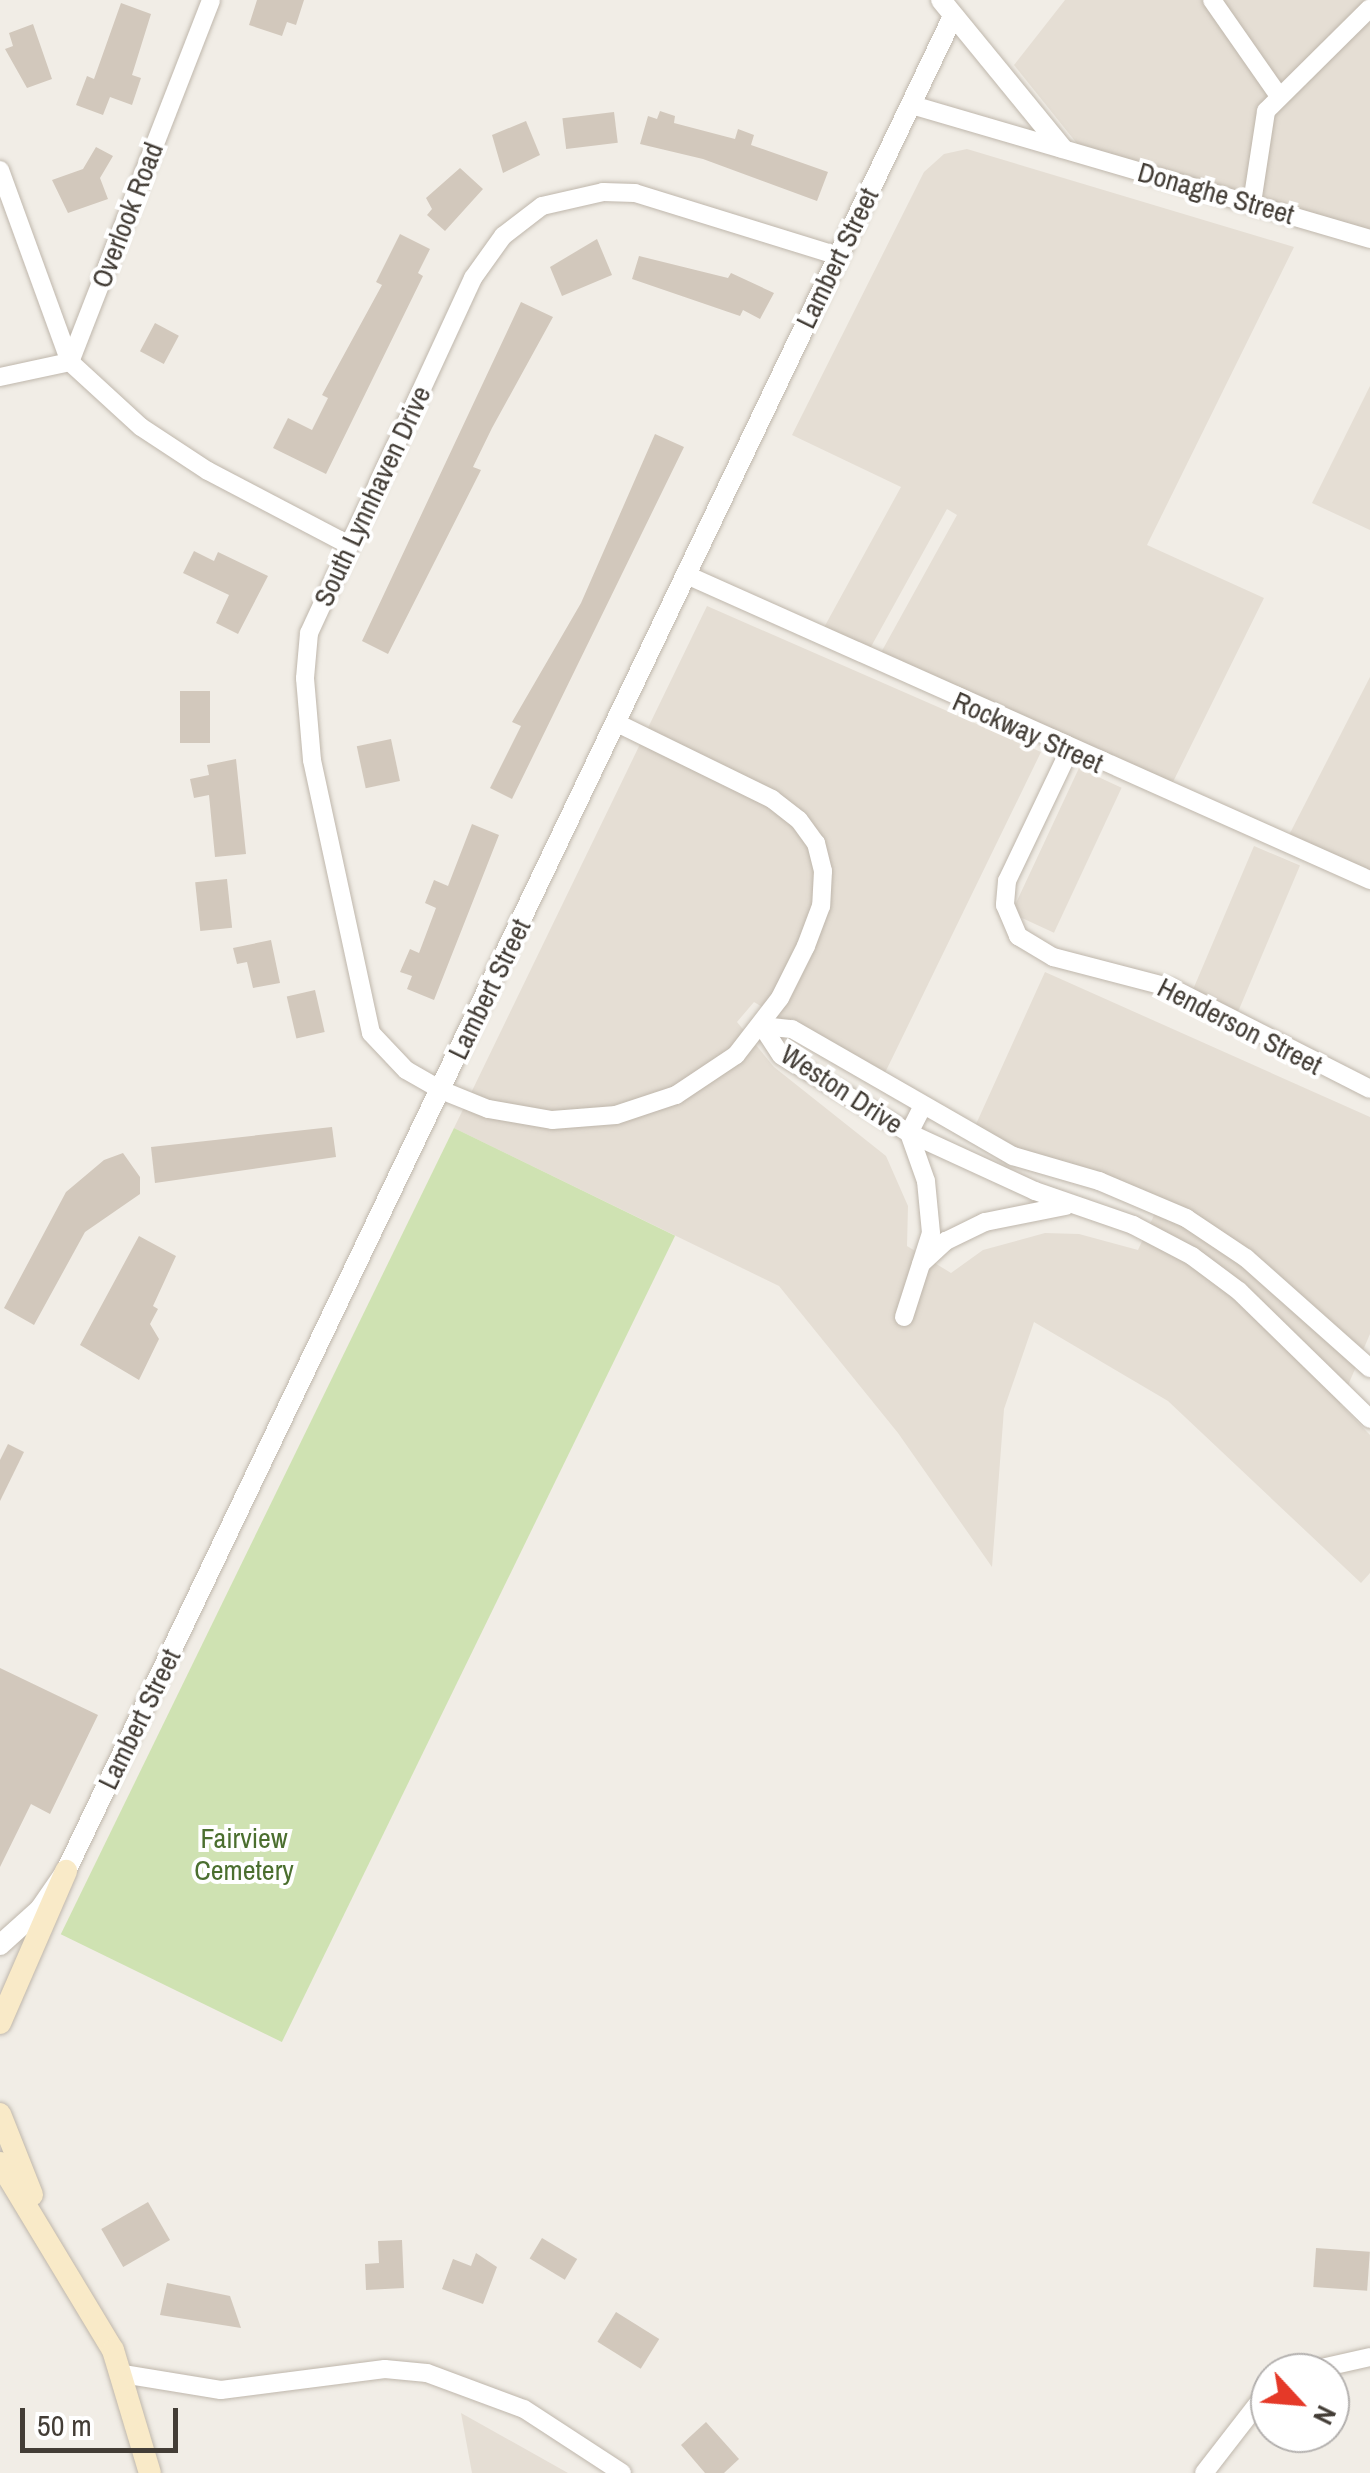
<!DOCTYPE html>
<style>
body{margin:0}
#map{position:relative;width:1370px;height:2473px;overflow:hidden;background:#f1ede6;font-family:"Archivo Narrow",sans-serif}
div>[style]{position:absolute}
.residential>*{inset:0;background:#e5ded4;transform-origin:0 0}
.green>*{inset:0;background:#cfe2b2;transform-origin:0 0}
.building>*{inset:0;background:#d2c8bc;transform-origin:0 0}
.roads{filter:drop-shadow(0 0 2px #bfb7ac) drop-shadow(0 0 2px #bfb7ac)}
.minor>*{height:18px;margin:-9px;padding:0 9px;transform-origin:9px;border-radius:9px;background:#fff}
.tertiary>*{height:20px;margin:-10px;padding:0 10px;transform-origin:10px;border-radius:10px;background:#fff}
.secondary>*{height:22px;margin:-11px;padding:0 11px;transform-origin:11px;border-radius:11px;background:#f9eac8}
span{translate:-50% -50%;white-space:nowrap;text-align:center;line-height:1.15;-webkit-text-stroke:8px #fff;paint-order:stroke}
.street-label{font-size:28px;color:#433d36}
.park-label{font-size:28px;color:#4b6f2f}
.north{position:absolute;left:1250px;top:2353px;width:100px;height:100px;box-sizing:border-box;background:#fff;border:2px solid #b4b1af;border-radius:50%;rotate:116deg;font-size:28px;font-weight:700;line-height:40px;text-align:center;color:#433d36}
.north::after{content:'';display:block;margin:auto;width:35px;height:45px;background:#e53928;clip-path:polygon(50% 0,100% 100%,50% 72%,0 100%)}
.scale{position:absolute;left:20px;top:2408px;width:158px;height:45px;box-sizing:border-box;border:5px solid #433d36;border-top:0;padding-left:12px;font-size:30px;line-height:35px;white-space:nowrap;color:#433d36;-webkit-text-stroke:8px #fff;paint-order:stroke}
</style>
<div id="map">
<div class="residential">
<div style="clip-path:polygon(1065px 0,1370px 0,1370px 237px,1079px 146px,1014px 65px)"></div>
<div style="clip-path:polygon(967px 149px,1294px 247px,1147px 545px,1264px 598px,1170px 788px,878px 658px,957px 515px,947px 509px,867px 654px,821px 633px,901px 487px,792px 435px,924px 172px,944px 154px)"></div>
<div style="clip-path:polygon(1370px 386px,1370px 530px,1312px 503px)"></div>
<div style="clip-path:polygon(707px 606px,1041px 752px,882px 1079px,754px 1002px,737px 1022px,774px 1067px,886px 1156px,908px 1206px,907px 1246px,951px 1273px,983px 1250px,1045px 1233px,1079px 1234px,1138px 1250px,1161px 1200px,972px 1133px,1045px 972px,1370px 1117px,1370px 1334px,1340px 1404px,1370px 1435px,1370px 1573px,1361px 1583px,1168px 1401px,1034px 1322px,1004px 1409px,992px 1567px,898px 1433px,779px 1286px,454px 1128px)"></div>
<div style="clip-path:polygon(1370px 677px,1370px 875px,1287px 839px)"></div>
<div style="left:1079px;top:768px;width:47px;height:160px;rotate:25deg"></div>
<div style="left:1254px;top:846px;width:50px;height:159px;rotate:23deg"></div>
<div style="clip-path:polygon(461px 2413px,568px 2473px,472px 2473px)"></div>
</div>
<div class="green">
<div style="left:454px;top:1128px;width:246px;height:897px;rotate:26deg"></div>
</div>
<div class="building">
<div style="clip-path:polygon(257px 0,304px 0,296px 25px,287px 22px,282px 36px,249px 25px)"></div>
<div style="clip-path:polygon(121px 3px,151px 14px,132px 75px,141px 78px,132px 105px,110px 97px,103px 115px,76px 105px,87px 76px,94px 79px)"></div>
<div style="clip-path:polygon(33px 24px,52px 79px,27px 88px,5px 49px,13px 46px,9px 33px)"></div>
<div style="clip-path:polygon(660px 111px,675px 116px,674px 123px,735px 139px,738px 129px,754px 135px,751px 145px,828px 172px,817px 201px,703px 159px,640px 144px,648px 116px,657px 119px)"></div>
<div style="left:614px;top:112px;width:31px;height:52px;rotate:83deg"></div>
<div style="clip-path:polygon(526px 121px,540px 155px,503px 173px,492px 135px)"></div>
<div style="clip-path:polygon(96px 147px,113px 156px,100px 178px,108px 199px,68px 213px,52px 180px,83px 169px)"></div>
<div style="clip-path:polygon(460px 168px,483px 189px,445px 231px,427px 215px,432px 209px,426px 198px)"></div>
<div style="clip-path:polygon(400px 234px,430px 249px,418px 273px,423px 276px,326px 474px,273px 448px,288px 418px,312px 430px,328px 398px,322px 395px,382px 285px,376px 282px)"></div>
<div style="clip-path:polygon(597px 239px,612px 275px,562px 296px,550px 267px)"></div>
<div style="clip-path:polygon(639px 256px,728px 278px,731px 273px,774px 293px,760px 319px,743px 310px,740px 316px,632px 279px)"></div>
<div style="clip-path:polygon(521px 302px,553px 317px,492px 428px,473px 467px,481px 470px,388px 654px,362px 641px)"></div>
<div style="left:155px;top:323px;width:27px;height:32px;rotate:28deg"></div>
<div style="clip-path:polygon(655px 434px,684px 447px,512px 799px,490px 788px,521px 726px,512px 722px,581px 603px)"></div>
<div style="clip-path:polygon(194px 551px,214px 561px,218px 552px,268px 576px,238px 634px,216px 623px,229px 595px,183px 573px)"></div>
<div style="left:180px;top:691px;width:30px;height:52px"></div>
<div style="left:391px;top:739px;width:43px;height:35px;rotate:78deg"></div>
<div style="clip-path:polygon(236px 759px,246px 854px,215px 857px,209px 795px,194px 798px,190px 779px,209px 775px,207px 765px)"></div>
<div style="clip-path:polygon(472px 824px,499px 835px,434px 1000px,407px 989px,412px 976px,400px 972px,410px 949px,419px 953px,436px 908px,425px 903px,434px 880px,448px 886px)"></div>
<div style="left:227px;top:879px;width:49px;height:32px;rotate:84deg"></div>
<div style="clip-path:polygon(271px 940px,280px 983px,253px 988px,247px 962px,237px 964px,233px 948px)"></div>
<div style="left:315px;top:990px;width:43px;height:29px;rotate:77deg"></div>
<div style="clip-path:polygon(332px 1127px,336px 1157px,155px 1183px,151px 1147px)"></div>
<div style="clip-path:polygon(123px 1153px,140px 1177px,140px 1194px,85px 1232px,34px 1325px,4px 1308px,66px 1192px,104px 1160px)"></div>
<div style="clip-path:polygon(139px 1236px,176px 1256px,153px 1306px,158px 1309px,150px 1324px,159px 1339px,139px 1380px,80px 1345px)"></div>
<div style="clip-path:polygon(8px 1444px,24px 1452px,0 1501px,0 1460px)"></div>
<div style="clip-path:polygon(0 1668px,98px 1715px,50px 1814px,31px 1804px,0 1867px)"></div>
<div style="left:148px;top:2202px;width:44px;height:54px;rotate:60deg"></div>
<div style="left:542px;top:2238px;width:41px;height:24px;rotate:31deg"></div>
<div style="clip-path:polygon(402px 2240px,404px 2288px,366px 2290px,365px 2264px,379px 2263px,378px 2241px)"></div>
<div style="left:1316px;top:2248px;width:54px;height:39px;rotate:4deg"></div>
<div style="clip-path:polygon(476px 2253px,497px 2267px,483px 2304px,442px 2289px,453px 2259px,471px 2266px)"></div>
<div style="clip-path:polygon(167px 2283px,230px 2296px,241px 2328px,160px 2315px)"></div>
<div style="left:616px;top:2312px;width:51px;height:35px;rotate:32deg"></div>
<div style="clip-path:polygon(706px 2422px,739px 2459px,724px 2473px,705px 2473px,681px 2445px)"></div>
</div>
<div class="roads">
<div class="minor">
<div style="left:1212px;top:0;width:117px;rotate:55.1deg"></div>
<div style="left:912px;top:105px;width:477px;rotate:16.3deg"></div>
<div style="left:0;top:170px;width:204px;rotate:70deg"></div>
<div style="left:70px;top:362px;width:96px;rotate:42.5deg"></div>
<div style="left:141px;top:427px;width:80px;rotate:33.3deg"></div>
<div style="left:208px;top:471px;width:159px;rotate:27.7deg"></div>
<div style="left:1252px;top:203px;width:93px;rotate:-81.3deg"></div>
<div style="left:1266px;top:111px;width:146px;rotate:-44.7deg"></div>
<div style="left:0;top:377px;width:72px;rotate:-12.1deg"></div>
<div style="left:70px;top:362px;width:388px;rotate:-68.7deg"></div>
<div style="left:689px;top:576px;width:746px;rotate:24.06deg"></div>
<div style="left:617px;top:723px;width:173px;rotate:26.1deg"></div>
<div style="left:772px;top:799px;width:34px;rotate:38deg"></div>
<div style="left:799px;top:820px;width:29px;rotate:54deg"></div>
<div style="left:816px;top:843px;width:29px;rotate:76deg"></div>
<div style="left:823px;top:871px;width:35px;rotate:93deg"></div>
<div style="left:821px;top:906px;width:43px;rotate:110.6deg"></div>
<div style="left:806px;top:946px;width:58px;rotate:116.6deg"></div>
<div style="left:780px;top:998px;width:72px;rotate:127.7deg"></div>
<div style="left:736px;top:1055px;width:72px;rotate:146.3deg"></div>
<div style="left:676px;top:1095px;width:63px;rotate:161.6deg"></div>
<div style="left:616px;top:1115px;width:64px;rotate:175.5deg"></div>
<div style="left:552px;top:1120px;width:65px;rotate:-170.2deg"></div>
<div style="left:488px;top:1109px;width:51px;rotate:-158deg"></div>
<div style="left:441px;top:1090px;width:40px;rotate:-150.3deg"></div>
<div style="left:406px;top:1070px;width:51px;rotate:-133.4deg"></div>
<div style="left:371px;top:1033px;width:279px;rotate:-102.2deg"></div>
<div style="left:312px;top:760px;width:82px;rotate:-94.9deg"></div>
<div style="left:305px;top:678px;width:45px;rotate:-84.9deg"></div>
<div style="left:309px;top:633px;width:391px;rotate:-65.2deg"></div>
<div style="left:473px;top:278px;width:52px;rotate:-54.5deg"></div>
<div style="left:503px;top:236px;width:49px;rotate:-37.6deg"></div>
<div style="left:542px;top:206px;width:63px;rotate:-12.9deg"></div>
<div style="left:603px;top:192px;width:32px;rotate:2deg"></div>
<div style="left:635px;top:193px;width:213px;rotate:17.2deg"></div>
<div style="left:1069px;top:751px;width:144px;rotate:115.5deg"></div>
<div style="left:1007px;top:881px;width:24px;rotate:95deg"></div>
<div style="left:1005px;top:905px;width:34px;rotate:67deg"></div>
<div style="left:1018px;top:936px;width:41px;rotate:31deg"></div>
<div style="left:1053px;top:957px;width:123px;rotate:14.6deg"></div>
<div style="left:1172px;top:988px;width:222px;rotate:27deg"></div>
<div style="left:762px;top:1026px;width:35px;rotate:57deg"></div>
<div style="left:781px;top:1055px;width:150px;rotate:31.4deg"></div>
<div style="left:909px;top:1133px;width:139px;rotate:24.7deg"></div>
<div style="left:1035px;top:1191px;width:104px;rotate:19.1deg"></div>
<div style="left:1133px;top:1225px;width:67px;rotate:27.7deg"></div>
<div style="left:1192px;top:1256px;width:59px;rotate:36.7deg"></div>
<div style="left:1239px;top:1291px;width:183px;rotate:44.3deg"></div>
<div style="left:762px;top:1026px;width:30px;rotate:6deg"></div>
<div style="left:792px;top:1029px;width:255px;rotate:29.9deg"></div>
<div style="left:1013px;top:1156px;width:90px;rotate:16.2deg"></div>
<div style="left:1099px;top:1181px;width:95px;rotate:23deg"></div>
<div style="left:1186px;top:1218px;width:72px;rotate:33.7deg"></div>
<div style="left:1246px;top:1258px;width:166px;rotate:41.6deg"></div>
<div style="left:921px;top:1264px;width:34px;rotate:-43deg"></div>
<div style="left:946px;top:1241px;width:43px;rotate:-26deg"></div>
<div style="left:985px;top:1222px;width:82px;rotate:-11.3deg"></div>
<div style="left:904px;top:1317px;width:88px;rotate:-72.2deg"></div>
<div style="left:931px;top:1233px;width:52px;rotate:-95.5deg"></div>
<div style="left:926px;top:1181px;width:51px;rotate:-109.5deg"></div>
<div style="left:909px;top:1133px;width:28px;rotate:-63deg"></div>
<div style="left:1299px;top:2373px;width:73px;rotate:-12.7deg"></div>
<div style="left:123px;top:2374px;width:99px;rotate:9.3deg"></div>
<div style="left:221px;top:2390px;width:165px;rotate:-7.3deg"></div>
<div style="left:385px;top:2369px;width:42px;rotate:5.4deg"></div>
<div style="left:427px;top:2373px;width:103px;rotate:20.4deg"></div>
<div style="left:524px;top:2409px;width:117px;rotate:33.1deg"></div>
<div style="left:1204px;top:2473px;width:108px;rotate:-52.2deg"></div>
</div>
<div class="tertiary">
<div style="left:941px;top:0;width:191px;rotate:50.7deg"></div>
<div style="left:0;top:1945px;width:54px;rotate:-42deg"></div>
<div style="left:40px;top:1909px;width:46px;rotate:-55.6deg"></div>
<div style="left:66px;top:1871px;width:2056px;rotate:-64.44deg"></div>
</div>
<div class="secondary">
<div style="left:0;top:2023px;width:166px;rotate:-66.5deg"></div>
<div style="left:0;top:2114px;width:87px;rotate:68.4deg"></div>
<div style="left:0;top:2163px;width:218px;rotate:58.9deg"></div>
<div style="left:113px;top:2350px;width:128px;rotate:73.3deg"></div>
</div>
</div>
<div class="street-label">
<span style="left:1216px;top:193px;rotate:16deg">Donaghe Street</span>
<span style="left:127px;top:215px;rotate:-69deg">Overlook Road</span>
<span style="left:837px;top:258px;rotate:-64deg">Lambert Street</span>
<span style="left:372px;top:496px;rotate:-65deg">South Lynnhaven Drive</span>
<span style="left:1028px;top:732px;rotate:24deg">Rockway Street</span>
<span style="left:489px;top:989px;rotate:-64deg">Lambert Street</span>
<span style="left:1240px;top:1026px;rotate:27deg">Henderson Street</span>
<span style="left:842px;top:1089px;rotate:33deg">Weston Drive</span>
<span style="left:139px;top:1719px;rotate:-64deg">Lambert Street</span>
</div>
<div class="park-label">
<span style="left:244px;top:1854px">Fairview<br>Cemetery</span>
</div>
<div class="north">N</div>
<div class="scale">50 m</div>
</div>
